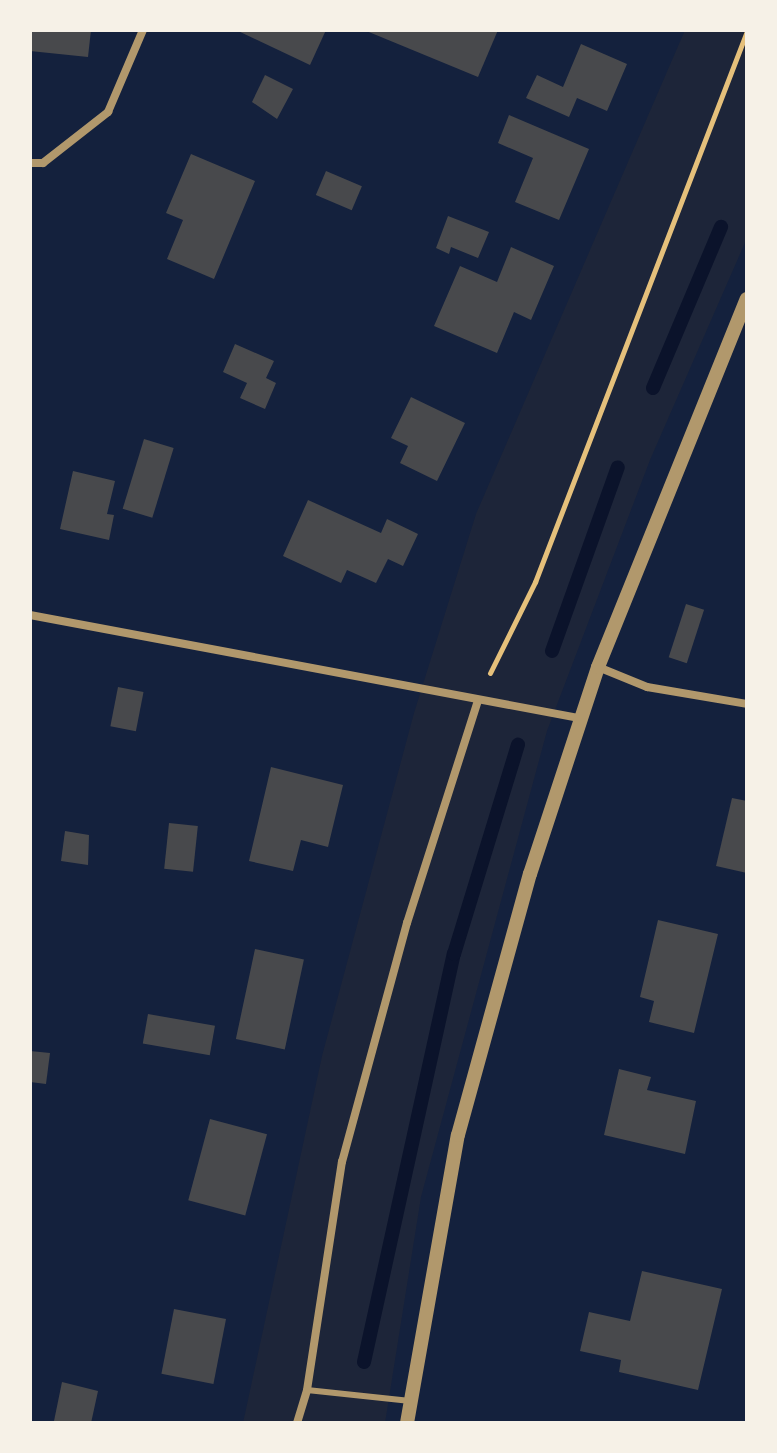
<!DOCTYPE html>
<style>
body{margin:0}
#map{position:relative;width:777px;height:1453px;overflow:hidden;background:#14213d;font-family:Arial,sans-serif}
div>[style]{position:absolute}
.green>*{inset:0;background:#1d2539}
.stream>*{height:14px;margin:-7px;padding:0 7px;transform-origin:7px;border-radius:7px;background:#0b132b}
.building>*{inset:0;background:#48494c;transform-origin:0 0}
.path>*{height:5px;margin:-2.5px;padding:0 2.5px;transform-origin:2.5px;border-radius:2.5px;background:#e5c07b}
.service>*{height:6px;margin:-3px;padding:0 3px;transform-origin:3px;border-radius:3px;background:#b1986c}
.minor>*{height:8px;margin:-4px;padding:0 4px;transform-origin:4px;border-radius:4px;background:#b1986c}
.tertiary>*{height:14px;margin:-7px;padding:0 7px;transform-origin:7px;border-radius:7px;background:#b1986c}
span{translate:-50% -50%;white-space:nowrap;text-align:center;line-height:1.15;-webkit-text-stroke:7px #f6f1e7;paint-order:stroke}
.frame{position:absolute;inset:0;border:32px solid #f6f1e7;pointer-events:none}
</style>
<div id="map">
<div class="green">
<div style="clip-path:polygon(685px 30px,747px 30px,747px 238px,650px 460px,547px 731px,421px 1197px,385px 1423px,243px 1423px,322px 1056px,414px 713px,476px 514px)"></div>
</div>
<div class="stream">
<div style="left:653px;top:388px;width:175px;rotate:-67.1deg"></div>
<div style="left:552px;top:651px;width:195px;rotate:-70.3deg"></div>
<div style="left:364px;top:1362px;width:418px;rotate:-77.6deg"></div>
<div style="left:454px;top:954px;width:219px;rotate:-73deg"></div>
</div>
<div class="building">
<div style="clip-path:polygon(30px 30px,91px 30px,88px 57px,30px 51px)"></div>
<div style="clip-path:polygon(236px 30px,326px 30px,310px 65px)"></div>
<div style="clip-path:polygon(364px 30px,498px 30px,478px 77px)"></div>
<div style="clip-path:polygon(581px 44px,627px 64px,607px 111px,577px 98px,569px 117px,526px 98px,537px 75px,563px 87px)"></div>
<div style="clip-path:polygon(265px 75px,293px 89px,277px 119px,252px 102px)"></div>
<div style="clip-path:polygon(509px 115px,589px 149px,559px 220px,515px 202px,533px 158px,498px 143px)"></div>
<div style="clip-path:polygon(191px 154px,255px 181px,214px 279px,167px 259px,183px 220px,166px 213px)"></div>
<div style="left:326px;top:171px;width:39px;height:26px;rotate:23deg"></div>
<div style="clip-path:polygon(448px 216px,489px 232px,478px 258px,451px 247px,449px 254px,436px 248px)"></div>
<div style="clip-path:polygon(511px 247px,554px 266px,531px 320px,514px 312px,497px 353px,434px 326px,460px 266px,497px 282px)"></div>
<div style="clip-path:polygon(235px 344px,274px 361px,266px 378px,276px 383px,265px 409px,240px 398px,247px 383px,223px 372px)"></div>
<div style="clip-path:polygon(411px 397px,465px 423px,437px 481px,400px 463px,408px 446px,391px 438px)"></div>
<div style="left:144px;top:439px;width:31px;height:73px;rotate:17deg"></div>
<div style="clip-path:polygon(73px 471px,115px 481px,107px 514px,114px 515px,109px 540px,60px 529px)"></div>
<div style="clip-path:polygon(308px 500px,381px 533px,387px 519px,418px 534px,403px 566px,388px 559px,376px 583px,347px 570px,341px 583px,283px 556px)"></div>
<div style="left:686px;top:604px;width:19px;height:56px;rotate:18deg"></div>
<div style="left:118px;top:687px;width:26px;height:40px;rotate:11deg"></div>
<div style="clip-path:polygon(271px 767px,343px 785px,328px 847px,301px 840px,293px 871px,249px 861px)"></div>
<div style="clip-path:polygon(732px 798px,747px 801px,747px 873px,716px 866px)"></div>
<div style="left:169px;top:823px;width:29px;height:46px;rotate:6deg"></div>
<div style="clip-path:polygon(65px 831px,89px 835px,88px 865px,61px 861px)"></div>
<div style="clip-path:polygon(658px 920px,718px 934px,694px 1033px,649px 1022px,654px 1001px,640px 997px)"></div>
<div style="left:255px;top:949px;width:50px;height:92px;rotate:12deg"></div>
<div style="left:148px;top:1014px;width:68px;height:30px;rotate:10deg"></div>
<div style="clip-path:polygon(30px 1051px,50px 1053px,46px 1084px,30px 1082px)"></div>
<div style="clip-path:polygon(619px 1069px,651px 1077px,647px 1090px,696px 1101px,685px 1154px,604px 1135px)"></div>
<div style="left:210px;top:1119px;width:59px;height:84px;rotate:15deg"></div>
<div style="clip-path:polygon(642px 1271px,722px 1289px,698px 1390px,619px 1372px,621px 1360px,580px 1351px,589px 1312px,630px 1321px)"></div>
<div style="left:174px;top:1309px;width:53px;height:66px;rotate:11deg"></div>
<div style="clip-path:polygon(62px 1382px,98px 1391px,91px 1423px,54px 1421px)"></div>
</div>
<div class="path">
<div style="left:490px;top:673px;width:102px;rotate:-63.7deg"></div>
<div style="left:535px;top:582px;width:590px;rotate:-68.96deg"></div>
</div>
<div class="service">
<div style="left:307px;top:1390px;width:104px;rotate:6.1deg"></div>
</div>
<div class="minor">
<div style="left:30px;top:163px;width:13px"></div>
<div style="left:43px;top:163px;width:83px;rotate:-38.1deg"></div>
<div style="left:108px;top:112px;width:89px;rotate:-66.9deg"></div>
<div style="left:30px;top:615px;width:559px;rotate:10.63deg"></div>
<div style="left:598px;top:667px;width:53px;rotate:22.2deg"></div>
<div style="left:647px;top:687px;width:101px;rotate:9.6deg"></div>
<div style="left:297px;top:1423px;width:34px;rotate:-73deg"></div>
<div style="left:307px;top:1390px;width:231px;rotate:-81.3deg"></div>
<div style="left:342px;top:1162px;width:248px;rotate:-74.8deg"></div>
<div style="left:407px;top:923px;width:234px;rotate:-72.3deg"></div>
</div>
<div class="tertiary">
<div style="left:407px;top:1423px;width:292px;rotate:-80deg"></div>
<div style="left:458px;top:1135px;width:271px;rotate:-74.6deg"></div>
<div style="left:530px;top:874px;width:218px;rotate:-71.8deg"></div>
<div style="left:598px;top:667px;width:397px;rotate:-68deg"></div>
</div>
<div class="frame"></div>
</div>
